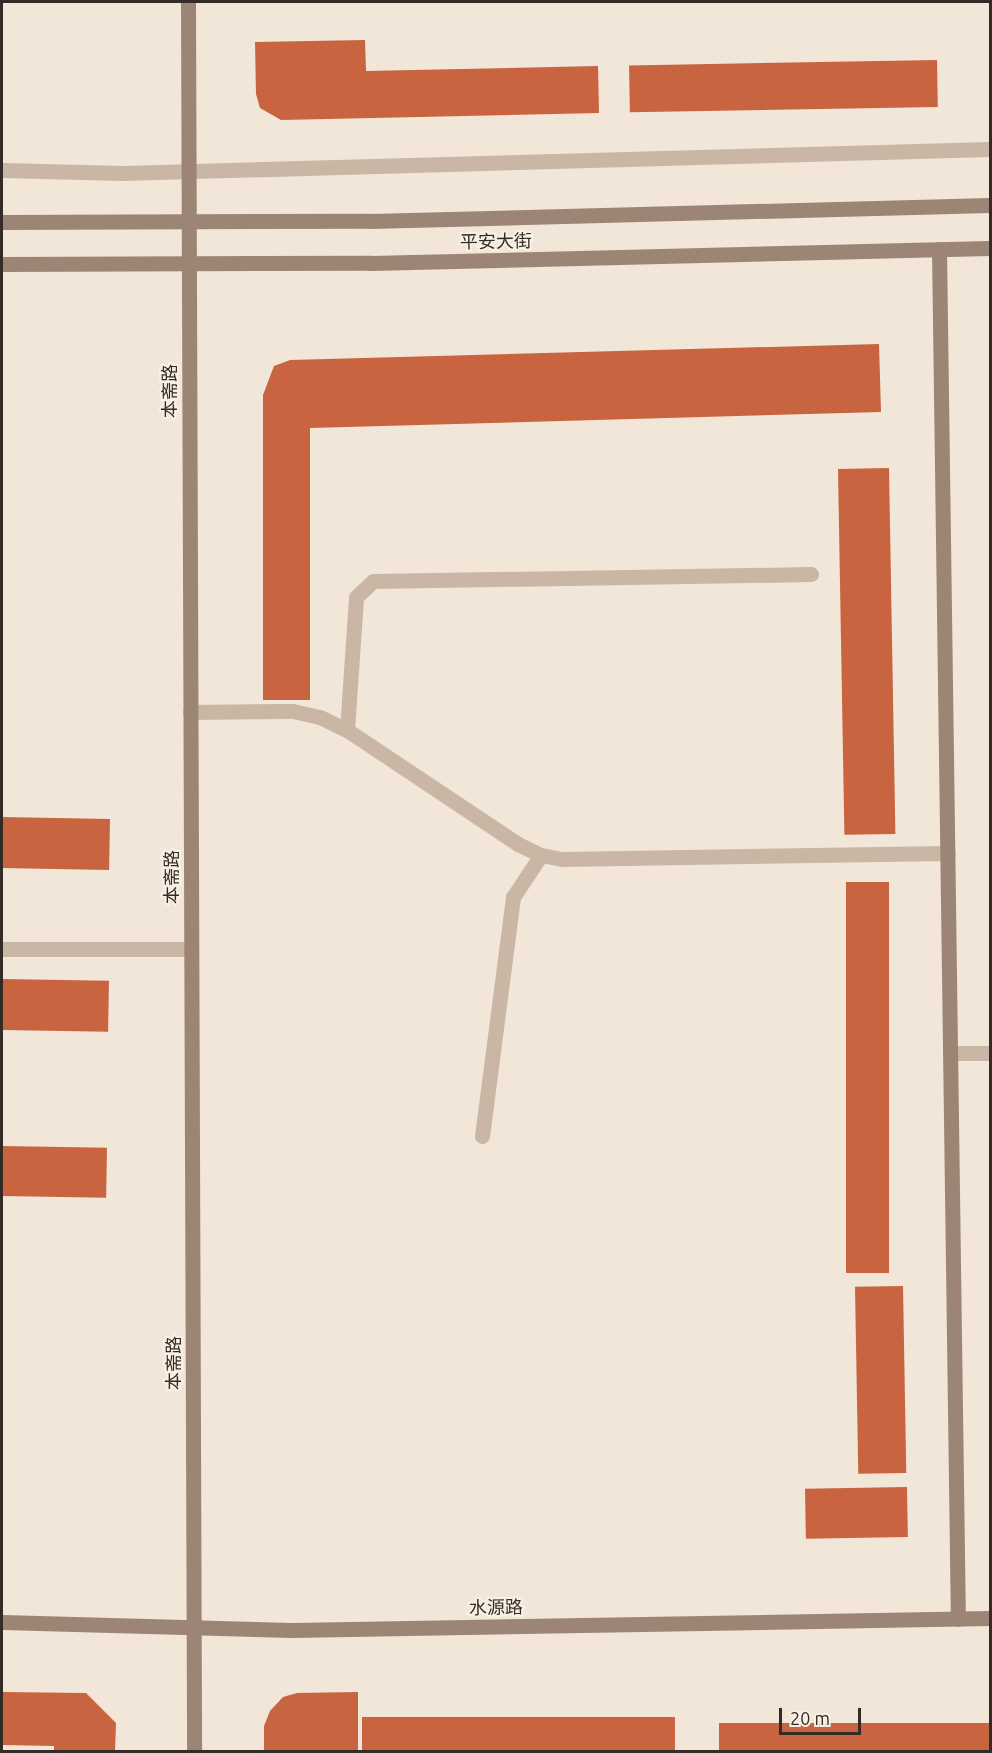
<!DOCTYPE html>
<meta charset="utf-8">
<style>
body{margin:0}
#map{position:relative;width:992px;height:1753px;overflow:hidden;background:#f1e6d8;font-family:Ubuntu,"Noto Sans SC",sans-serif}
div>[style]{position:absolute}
.building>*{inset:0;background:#c8643f;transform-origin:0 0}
.lane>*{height:15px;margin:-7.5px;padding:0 7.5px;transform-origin:7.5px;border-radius:7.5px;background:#c9b6a4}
.street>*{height:15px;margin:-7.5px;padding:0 7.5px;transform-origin:7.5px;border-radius:7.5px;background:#c9b6a4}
.secondary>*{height:15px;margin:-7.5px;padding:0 7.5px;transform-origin:7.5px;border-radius:7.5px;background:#9d8575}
span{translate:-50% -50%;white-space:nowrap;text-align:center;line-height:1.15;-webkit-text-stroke:4.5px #f9f0e4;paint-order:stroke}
.street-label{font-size:18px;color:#342b26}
.frame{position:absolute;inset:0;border:3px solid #342b26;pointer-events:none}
.scale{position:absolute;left:779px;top:1708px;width:82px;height:27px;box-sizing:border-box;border:3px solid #342b26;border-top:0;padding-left:8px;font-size:18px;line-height:21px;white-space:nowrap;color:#342b26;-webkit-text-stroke:4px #f9f0e4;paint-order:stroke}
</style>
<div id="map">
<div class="building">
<div style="clip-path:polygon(365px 40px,366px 71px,598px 66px,599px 113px,281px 120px,260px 108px,256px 94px,255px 42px)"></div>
<div style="left:937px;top:60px;width:47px;height:308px;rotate:89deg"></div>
<div style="clip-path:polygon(879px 344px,881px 412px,310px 428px,310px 700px,263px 700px,263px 395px,274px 366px,290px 360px)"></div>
<div style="left:889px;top:468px;width:366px;height:51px;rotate:89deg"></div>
<div style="left:2px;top:817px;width:108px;height:51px;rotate:1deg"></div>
<div style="left:846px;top:882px;width:43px;height:391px"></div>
<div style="left:2px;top:979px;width:107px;height:51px;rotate:1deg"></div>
<div style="left:2px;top:1146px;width:105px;height:50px;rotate:1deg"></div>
<div style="left:903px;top:1286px;width:187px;height:48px;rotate:89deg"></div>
<div style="left:907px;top:1487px;width:50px;height:102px;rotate:89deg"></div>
<div style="clip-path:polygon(2px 1692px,86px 1693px,116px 1723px,115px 1752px,54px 1752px,54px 1746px,2px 1745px)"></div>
<div style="clip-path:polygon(358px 1692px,358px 1752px,264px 1752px,264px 1726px,270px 1711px,283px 1697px,297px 1693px)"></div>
<div style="left:675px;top:1717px;width:35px;height:313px;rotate:90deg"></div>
<div style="left:990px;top:1723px;width:29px;height:271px;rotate:90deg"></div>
</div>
<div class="lane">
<div style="left:190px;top:712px;width:103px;rotate:-0.6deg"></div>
<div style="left:293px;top:711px;width:28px;rotate:13deg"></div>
<div style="left:320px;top:717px;width:30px;rotate:26deg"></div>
<div style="left:347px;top:730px;width:206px;rotate:33.7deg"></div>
<div style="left:518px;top:844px;width:25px;rotate:26deg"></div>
<div style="left:541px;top:855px;width:21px;rotate:11deg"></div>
<div style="left:562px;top:859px;width:386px;rotate:-0.9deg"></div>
<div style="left:347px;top:730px;width:133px;rotate:-86.1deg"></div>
<div style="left:356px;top:597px;width:23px;rotate:-43deg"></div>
<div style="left:373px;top:581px;width:438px;rotate:-0.9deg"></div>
<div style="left:2px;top:949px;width:189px"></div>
<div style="left:950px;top:1053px;width:40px"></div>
<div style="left:482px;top:1136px;width:241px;rotate:-82.6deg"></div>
<div style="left:513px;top:897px;width:50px;rotate:-56.3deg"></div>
</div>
<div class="street">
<div style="left:2px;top:170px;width:121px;rotate:1.4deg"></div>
<div style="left:123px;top:173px;width:867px;rotate:-1.59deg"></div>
</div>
<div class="secondary">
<div style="left:188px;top:2px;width:1750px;rotate:89.8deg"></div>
<div style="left:2px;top:222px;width:368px;rotate:-0.2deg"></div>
<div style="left:370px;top:221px;width:620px;rotate:-1.48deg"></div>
<div style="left:939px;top:249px;width:1370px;rotate:89.21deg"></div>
<div style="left:2px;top:264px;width:369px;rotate:-0.2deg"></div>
<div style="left:371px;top:263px;width:619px;rotate:-1.39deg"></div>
<div style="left:2px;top:1622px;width:290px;rotate:1.6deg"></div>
<div style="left:292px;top:1630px;width:698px;rotate:-0.98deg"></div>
</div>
<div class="street-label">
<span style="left:496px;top:241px;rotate:-1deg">平安大街</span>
<span style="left:169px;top:391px;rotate:-90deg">本斋路</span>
<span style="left:171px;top:877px;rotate:-90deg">本斋路</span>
<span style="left:173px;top:1363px;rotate:-90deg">本斋路</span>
<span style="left:496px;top:1607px;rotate:-1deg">水源路</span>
</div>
<div class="frame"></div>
<div class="scale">20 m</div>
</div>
